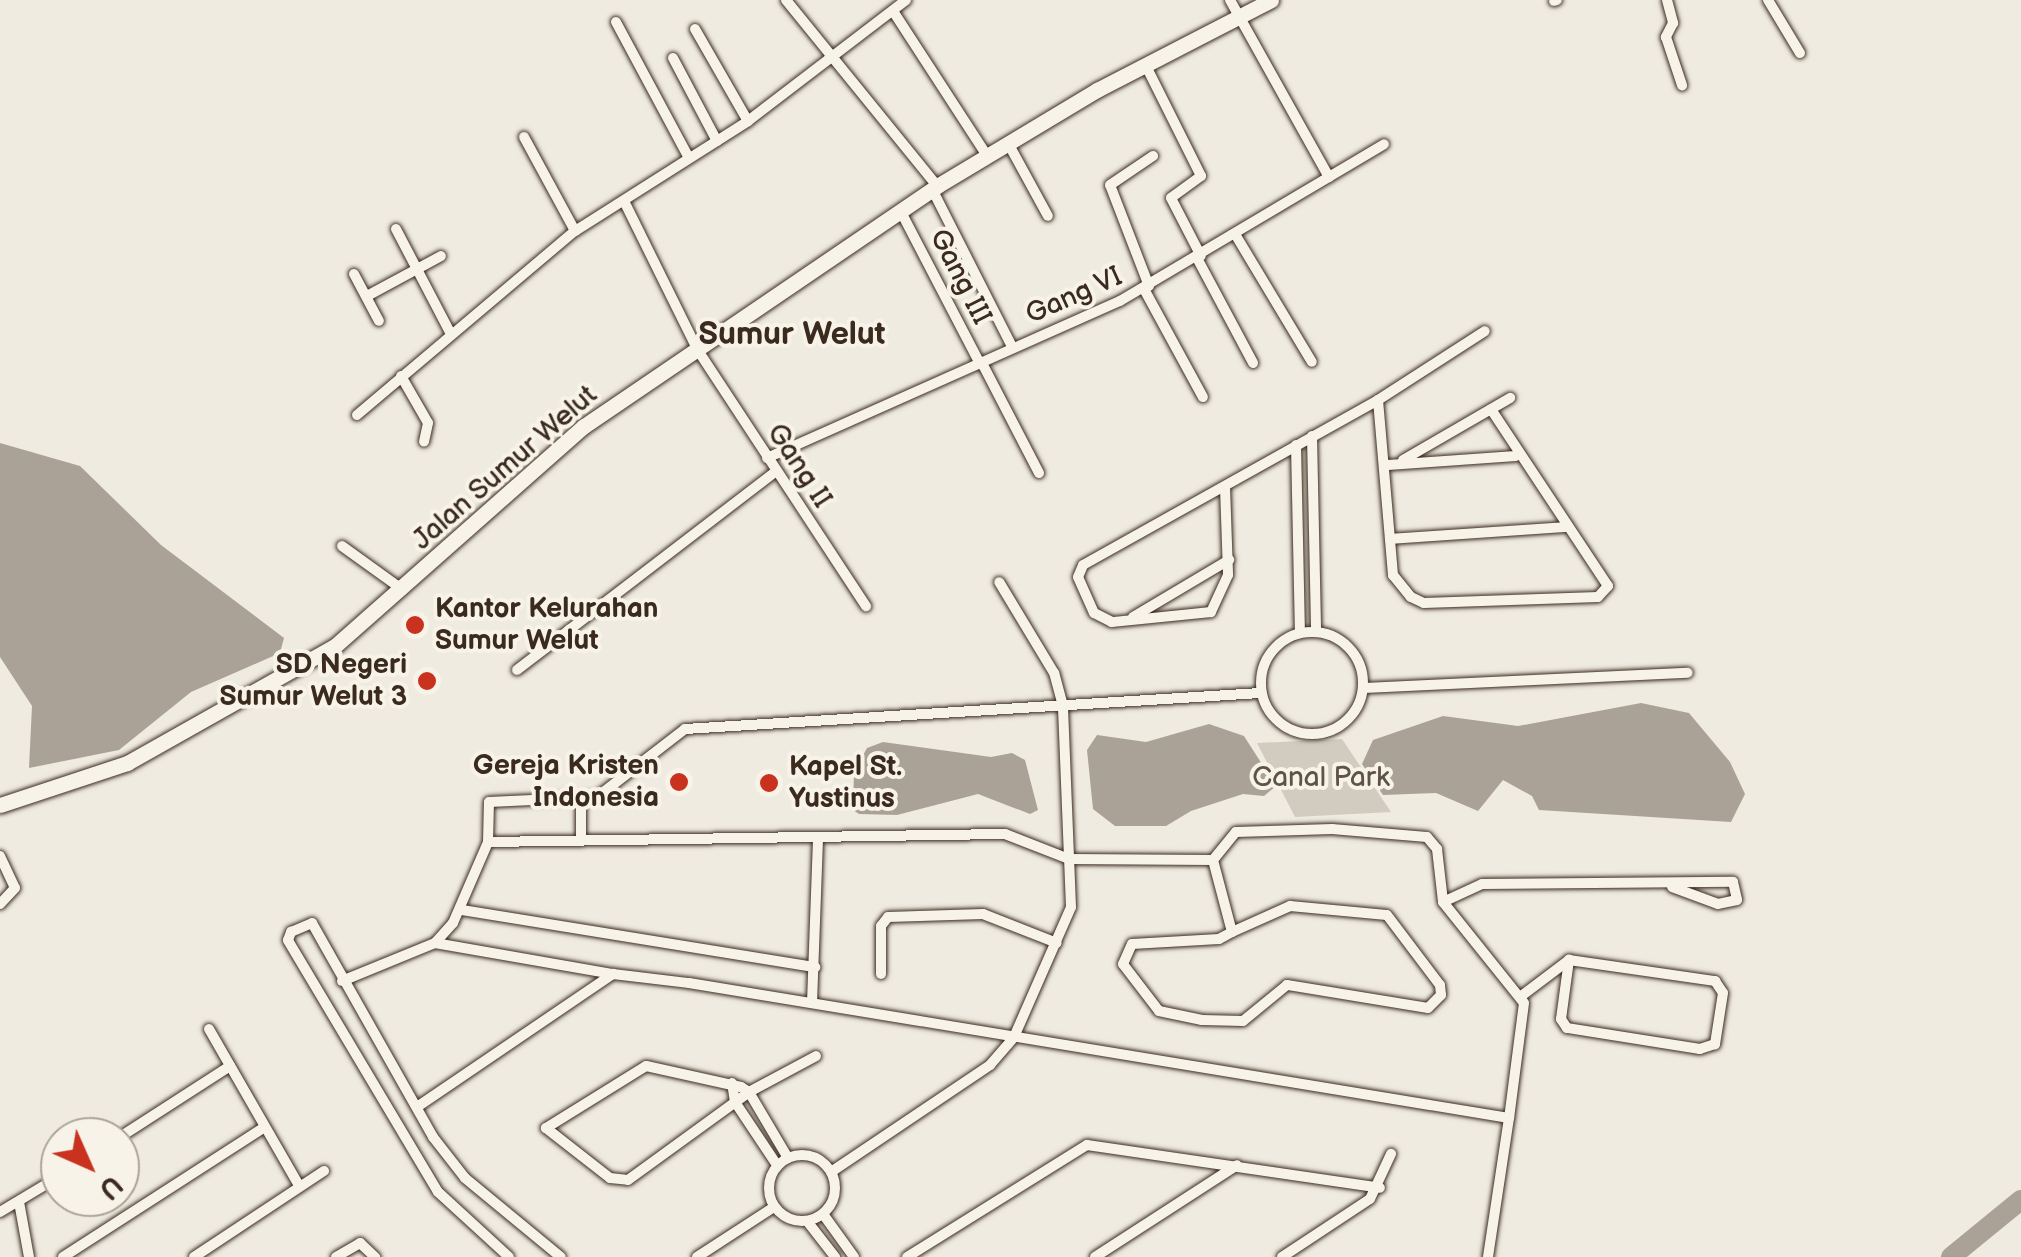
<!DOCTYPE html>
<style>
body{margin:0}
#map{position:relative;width:2021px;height:1257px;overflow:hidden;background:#efebe0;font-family:"Balsamiq Sans",sans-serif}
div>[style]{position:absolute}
.green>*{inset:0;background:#d1cbc0}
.water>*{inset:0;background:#aaa296}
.river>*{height:20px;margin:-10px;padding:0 10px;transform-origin:10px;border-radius:10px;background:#aaa296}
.roads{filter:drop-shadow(0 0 2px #3b2a1e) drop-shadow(0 0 2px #3b2a1e)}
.street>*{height:10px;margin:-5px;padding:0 5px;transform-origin:5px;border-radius:5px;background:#f7f3e8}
.street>.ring{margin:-5px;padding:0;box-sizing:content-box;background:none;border:10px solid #f7f3e8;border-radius:50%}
.secondary>*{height:15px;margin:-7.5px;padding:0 7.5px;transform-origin:7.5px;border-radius:7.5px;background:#f7f3e8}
.dots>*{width:28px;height:28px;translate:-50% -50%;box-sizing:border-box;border:5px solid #f7f3e8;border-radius:50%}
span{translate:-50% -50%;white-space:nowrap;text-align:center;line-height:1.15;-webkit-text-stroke:8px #f7f3e8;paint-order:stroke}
.street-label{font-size:28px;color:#3b2a1e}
.poi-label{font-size:28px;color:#3b2a1e;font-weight:700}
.left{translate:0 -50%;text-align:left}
.right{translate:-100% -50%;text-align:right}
.park-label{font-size:28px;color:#605246}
.quarter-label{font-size:32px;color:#3b2a1e;font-weight:700}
.north{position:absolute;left:40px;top:1117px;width:100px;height:100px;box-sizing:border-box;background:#f7f3e8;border:2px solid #aca397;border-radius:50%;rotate:135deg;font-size:28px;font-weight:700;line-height:40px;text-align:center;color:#3b2a1e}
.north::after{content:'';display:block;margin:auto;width:35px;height:45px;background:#c8321e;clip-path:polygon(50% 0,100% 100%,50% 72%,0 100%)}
</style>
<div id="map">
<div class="green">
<div style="clip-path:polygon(1342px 739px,1391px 812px,1295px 817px,1257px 743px)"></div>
</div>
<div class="water">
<div style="clip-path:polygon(0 443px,80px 466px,161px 545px,284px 638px,280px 653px,191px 692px,119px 750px,29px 768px,32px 706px,0 657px)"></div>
<div style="clip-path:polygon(1641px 703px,1689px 713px,1730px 762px,1745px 794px,1731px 822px,1539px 810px,1532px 796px,1503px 780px,1478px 811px,1436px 793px,1383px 795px,1362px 764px,1373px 740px,1443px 716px,1518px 726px)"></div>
<div style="clip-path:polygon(1209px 724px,1244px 736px,1276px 786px,1264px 796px,1243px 794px,1191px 811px,1166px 826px,1115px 826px,1093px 809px,1087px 750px,1097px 735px,1146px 742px)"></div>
<div style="clip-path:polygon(883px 742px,991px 757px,1012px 753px,1025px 760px,1038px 810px,1030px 814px,978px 794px,897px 815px,859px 814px,853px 810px,854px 772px,867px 748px)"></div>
</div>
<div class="river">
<div style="left:1951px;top:1257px;width:90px;rotate:-39.2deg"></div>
</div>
<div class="roads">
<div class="street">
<div style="left:786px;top:0;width:240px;rotate:50.9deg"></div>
<div style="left:1230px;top:0;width:203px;rotate:60.8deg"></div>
<div style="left:1667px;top:0;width:24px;rotate:75deg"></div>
<div style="left:1673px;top:23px;width:16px;rotate:117deg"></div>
<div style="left:1666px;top:37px;width:51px;rotate:71.6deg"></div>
<div style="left:1768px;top:0;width:62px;rotate:58.9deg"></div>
<div style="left:1554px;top:1px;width:3px;rotate:-18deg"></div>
<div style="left:893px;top:11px;width:173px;rotate:57deg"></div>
<div style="left:616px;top:22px;width:154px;rotate:61.8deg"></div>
<div style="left:695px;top:29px;width:106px;rotate:60.1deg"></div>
<div style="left:673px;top:58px;width:94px;rotate:62.1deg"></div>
<div style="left:1146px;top:66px;width:123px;rotate:63.4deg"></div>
<div style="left:1201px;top:176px;width:37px;rotate:144deg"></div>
<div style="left:1171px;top:198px;width:65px;rotate:62.7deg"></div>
<div style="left:524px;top:137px;width:107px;rotate:61.5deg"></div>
<div style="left:1008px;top:143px;width:83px;rotate:61.3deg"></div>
<div style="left:932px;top:189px;width:177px;rotate:63.1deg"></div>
<div style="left:624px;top:201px;width:165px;rotate:63.7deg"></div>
<div style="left:697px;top:349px;width:308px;rotate:56.7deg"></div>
<div style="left:900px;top:210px;width:174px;rotate:62.5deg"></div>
<div style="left:396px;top:229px;width:119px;rotate:62.4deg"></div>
<div style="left:1235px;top:234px;width:149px;rotate:59deg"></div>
<div style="left:1197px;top:258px;width:119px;rotate:61.9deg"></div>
<div style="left:354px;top:274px;width:53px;rotate:62deg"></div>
<div style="left:1149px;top:286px;width:108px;rotate:-111.1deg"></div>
<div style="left:1110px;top:185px;width:52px;rotate:-34deg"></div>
<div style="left:1144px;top:289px;width:123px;rotate:61.4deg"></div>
<div style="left:367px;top:296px;width:84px;rotate:-28.4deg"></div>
<div style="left:982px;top:363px;width:124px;rotate:62.6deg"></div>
<div style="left:401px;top:376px;width:54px;rotate:60.1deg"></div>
<div style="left:428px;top:423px;width:19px;rotate:102deg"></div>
<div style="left:1378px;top:400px;width:176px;rotate:85.1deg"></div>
<div style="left:1393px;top:575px;width:28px;rotate:51deg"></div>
<div style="left:1411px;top:597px;width:14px;rotate:25deg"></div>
<div style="left:1424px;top:603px;width:174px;rotate:-2deg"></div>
<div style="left:1598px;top:597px;width:15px;rotate:-48deg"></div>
<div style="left:1608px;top:586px;width:212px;rotate:-123.5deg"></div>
<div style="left:357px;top:415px;width:285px;rotate:-40.2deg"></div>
<div style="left:575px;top:231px;width:205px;rotate:-32.4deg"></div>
<div style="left:748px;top:121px;width:199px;rotate:-37.4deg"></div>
<div style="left:1312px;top:436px;width:196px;rotate:88.8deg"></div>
<div style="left:1296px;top:445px;width:188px;rotate:88.8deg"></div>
<div style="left:767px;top:458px;width:386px;rotate:-24deg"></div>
<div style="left:1120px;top:301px;width:307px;rotate:-30.7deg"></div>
<div style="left:1403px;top:460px;width:124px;rotate:-30.1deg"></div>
<div style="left:1388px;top:465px;width:128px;rotate:-4deg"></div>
<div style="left:1225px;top:487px;width:88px;rotate:88deg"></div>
<div style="left:1228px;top:575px;width:41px;rotate:114.7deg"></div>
<div style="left:1211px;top:612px;width:100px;rotate:174.2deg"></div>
<div style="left:1112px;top:622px;width:20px;rotate:-153deg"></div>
<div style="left:1094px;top:613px;width:39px;rotate:-114deg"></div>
<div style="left:1078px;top:577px;width:13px;rotate:-67deg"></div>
<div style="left:1083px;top:565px;width:338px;rotate:-29.2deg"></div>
<div style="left:1378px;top:400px;width:127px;rotate:-32.8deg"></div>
<div style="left:1390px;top:539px;width:177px;rotate:-3.9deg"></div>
<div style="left:342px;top:546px;width:75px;rotate:35.8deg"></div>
<div style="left:1133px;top:617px;width:112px;rotate:-30.7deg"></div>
<div class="ring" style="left:1261px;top:632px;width:92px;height:92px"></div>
<div style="left:517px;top:670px;width:325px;rotate:-37.5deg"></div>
<div style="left:1364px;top:688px;width:324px;rotate:-2.7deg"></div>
<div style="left:581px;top:800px;width:41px;rotate:90deg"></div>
<div style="left:488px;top:842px;width:517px;rotate:-0.89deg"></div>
<div style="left:1005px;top:834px;width:69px;rotate:21.3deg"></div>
<div style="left:1069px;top:859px;width:144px;rotate:0.4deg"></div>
<div style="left:0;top:856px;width:35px;rotate:65deg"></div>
<div style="left:15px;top:888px;width:22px;rotate:133deg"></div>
<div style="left:1443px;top:902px;width:43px;rotate:-24.8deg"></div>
<div style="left:1482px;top:884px;width:251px;rotate:-0.5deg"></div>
<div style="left:1733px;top:882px;width:18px;rotate:77deg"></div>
<div style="left:1737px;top:900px;width:19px;rotate:168deg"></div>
<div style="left:1718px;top:904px;width:49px;rotate:-159.7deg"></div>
<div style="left:462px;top:910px;width:358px;rotate:9.2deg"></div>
<div style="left:1232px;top:932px;width:64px;rotate:-24.1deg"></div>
<div style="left:1290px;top:906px;width:97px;rotate:5.3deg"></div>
<div style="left:1387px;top:915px;width:88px;rotate:52.9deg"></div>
<div style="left:1440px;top:985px;width:10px;rotate:84deg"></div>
<div style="left:1441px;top:995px;width:18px;rotate:135deg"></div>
<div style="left:1428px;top:1008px;width:143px;rotate:-170.7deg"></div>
<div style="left:1287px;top:985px;width:57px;rotate:140.7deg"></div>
<div style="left:1243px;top:1021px;width:41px;rotate:-178.6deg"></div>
<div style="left:1202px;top:1020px;width:44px;rotate:-168.2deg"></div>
<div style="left:1159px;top:1011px;width:59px;rotate:-127.5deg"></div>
<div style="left:1123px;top:964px;width:22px;rotate:-66deg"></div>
<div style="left:1132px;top:944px;width:87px;rotate:-3.3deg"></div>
<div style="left:1219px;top:939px;width:15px;rotate:-28deg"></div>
<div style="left:1232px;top:932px;width:74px;rotate:-104.8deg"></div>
<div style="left:1213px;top:860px;width:36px;rotate:-51deg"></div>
<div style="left:1236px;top:832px;width:96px;rotate:-1.8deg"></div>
<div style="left:1332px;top:829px;width:95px;rotate:4.8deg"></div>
<div style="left:1427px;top:837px;width:16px;rotate:50deg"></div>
<div style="left:1437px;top:849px;width:53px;rotate:83.5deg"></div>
<div style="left:1443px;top:902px;width:129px;rotate:51.3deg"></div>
<div style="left:1524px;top:1003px;width:116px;rotate:97.4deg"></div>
<div style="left:435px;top:943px;width:181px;rotate:9.9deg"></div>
<div style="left:881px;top:974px;width:48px;rotate:-90deg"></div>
<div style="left:881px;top:926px;width:11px;rotate:-52deg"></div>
<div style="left:888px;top:917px;width:95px;rotate:-1.8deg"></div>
<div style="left:983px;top:914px;width:79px;rotate:21.4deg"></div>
<div style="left:342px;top:981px;width:100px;rotate:-22.2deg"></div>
<div style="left:435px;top:943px;width:27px;rotate:-48deg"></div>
<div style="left:453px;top:923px;width:88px;rotate:-66.6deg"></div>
<div style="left:488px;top:842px;width:40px;rotate:-88.6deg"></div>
<div style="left:489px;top:802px;width:108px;rotate:-2.7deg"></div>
<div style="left:597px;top:797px;width:111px;rotate:-37.7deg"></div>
<div style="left:685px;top:729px;width:577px;rotate:-3.58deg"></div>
<div style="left:1520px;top:997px;width:61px;rotate:-37.1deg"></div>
<div style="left:1569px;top:960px;width:148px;rotate:8.2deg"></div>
<div style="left:1715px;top:981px;width:14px;rotate:56deg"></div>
<div style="left:1723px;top:993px;width:52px;rotate:98.9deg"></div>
<div style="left:1715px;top:1044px;width:16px;rotate:162deg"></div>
<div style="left:1700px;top:1049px;width:135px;rotate:-171deg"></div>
<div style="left:1567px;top:1028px;width:11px;rotate:-124deg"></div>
<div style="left:1561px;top:1019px;width:60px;rotate:-82.3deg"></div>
<div style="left:812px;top:1003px;width:164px;rotate:-87.9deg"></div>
<div style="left:209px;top:1029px;width:182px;rotate:60.1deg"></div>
<div style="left:732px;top:1083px;width:19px;rotate:81deg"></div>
<div style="left:735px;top:1102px;width:76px;rotate:56.3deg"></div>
<div style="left:417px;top:1107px;width:237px;rotate:-34.2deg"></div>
<div style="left:613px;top:974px;width:77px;rotate:6.8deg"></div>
<div style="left:689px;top:983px;width:831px;rotate:9.35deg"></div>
<div style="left:1509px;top:1118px;width:141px;rotate:98.6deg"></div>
<div style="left:120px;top:1137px;width:131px;rotate:-32.8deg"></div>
<div class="ring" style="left:769px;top:1155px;width:56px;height:56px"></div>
<div style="left:788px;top:1158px;width:77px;rotate:-120.6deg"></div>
<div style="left:749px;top:1092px;width:9px;rotate:-148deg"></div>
<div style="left:741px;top:1087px;width:97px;rotate:-167.5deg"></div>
<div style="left:646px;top:1066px;width:118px;rotate:148.2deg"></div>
<div style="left:546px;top:1128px;width:81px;rotate:38deg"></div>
<div style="left:610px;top:1178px;width:18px;rotate:6deg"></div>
<div style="left:628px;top:1180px;width:150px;rotate:-36deg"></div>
<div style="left:749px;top:1092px;width:76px;rotate:-28.2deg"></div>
<div style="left:831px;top:1172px;width:192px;rotate:-33.9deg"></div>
<div style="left:990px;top:1065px;width:37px;rotate:-49deg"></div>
<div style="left:1014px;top:1037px;width:142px;rotate:-66.3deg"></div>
<div style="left:1071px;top:907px;width:201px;rotate:-92.3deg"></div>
<div style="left:1063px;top:706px;width:34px;rotate:-105deg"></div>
<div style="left:1054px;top:673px;width:106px;rotate:-121.1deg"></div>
<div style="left:19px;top:1202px;width:56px;rotate:79.7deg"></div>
<div style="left:0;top:1212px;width:70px;rotate:-31deg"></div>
<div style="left:823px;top:1214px;width:53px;rotate:54.2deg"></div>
<div style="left:807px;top:1221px;width:46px;rotate:52.1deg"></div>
<div style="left:63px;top:1257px;width:240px;rotate:-32.8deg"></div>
<div style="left:194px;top:1257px;width:156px;rotate:-33.5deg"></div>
<div style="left:336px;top:1257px;width:28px;rotate:-30deg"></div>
<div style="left:360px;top:1243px;width:21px;rotate:43deg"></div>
<div style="left:509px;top:1257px;width:96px;rotate:-137.5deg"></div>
<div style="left:438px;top:1192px;width:293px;rotate:-120.8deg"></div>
<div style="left:288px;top:940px;width:9px;rotate:-69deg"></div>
<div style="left:291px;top:932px;width:23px;rotate:-23deg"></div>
<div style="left:312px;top:923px;width:246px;rotate:60.5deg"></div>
<div style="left:433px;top:1137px;width:52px;rotate:52deg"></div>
<div style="left:465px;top:1178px;width:124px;rotate:39.5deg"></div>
<div style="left:697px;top:1257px;width:92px;rotate:-33deg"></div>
<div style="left:907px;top:1257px;width:212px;rotate:-31.9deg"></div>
<div style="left:1087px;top:1145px;width:296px;rotate:8.3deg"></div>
<div style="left:1095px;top:1257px;width:169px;rotate:-32.9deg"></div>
<div style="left:1282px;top:1257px;width:105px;rotate:-33.4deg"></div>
<div style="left:1370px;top:1199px;width:50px;rotate:-65deg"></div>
</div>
<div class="secondary">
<div style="left:0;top:805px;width:134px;rotate:-18.3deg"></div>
<div style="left:127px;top:763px;width:239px;rotate:-29.4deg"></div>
<div style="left:335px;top:646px;width:332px;rotate:-41.5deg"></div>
<div style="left:584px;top:426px;width:427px;rotate:-34.2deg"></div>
<div style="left:937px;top:186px;width:187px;rotate:-31deg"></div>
<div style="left:1097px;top:90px;width:196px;rotate:-27.3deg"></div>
</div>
</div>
<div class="dots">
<div style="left:415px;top:625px;background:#c8321e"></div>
<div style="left:427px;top:681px;background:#c8321e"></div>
<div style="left:679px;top:782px;background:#c8321e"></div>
<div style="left:769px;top:783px;background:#c8321e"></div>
</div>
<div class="street-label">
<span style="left:960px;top:277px;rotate:63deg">Gang III</span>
<span style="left:1074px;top:296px;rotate:-24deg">Gang VI</span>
<span style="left:799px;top:466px;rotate:57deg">Gang II</span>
<span style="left:505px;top:468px;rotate:-41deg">Jalan Sumur Welut</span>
</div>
<div class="poi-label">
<span class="left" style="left:435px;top:625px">Kantor Kelurahan<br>Sumur Welut</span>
<span class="right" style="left:407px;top:681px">SD Negeri<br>Sumur Welut 3</span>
<span class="right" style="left:659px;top:782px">Gereja Kristen<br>Indonesia</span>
<span class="left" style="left:789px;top:783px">Kapel St.<br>Yustinus</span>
</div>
<div class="park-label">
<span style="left:1321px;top:778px">Canal Park</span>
</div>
<div class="quarter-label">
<span style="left:792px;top:335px">Sumur Welut</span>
</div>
<div class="north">U</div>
</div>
